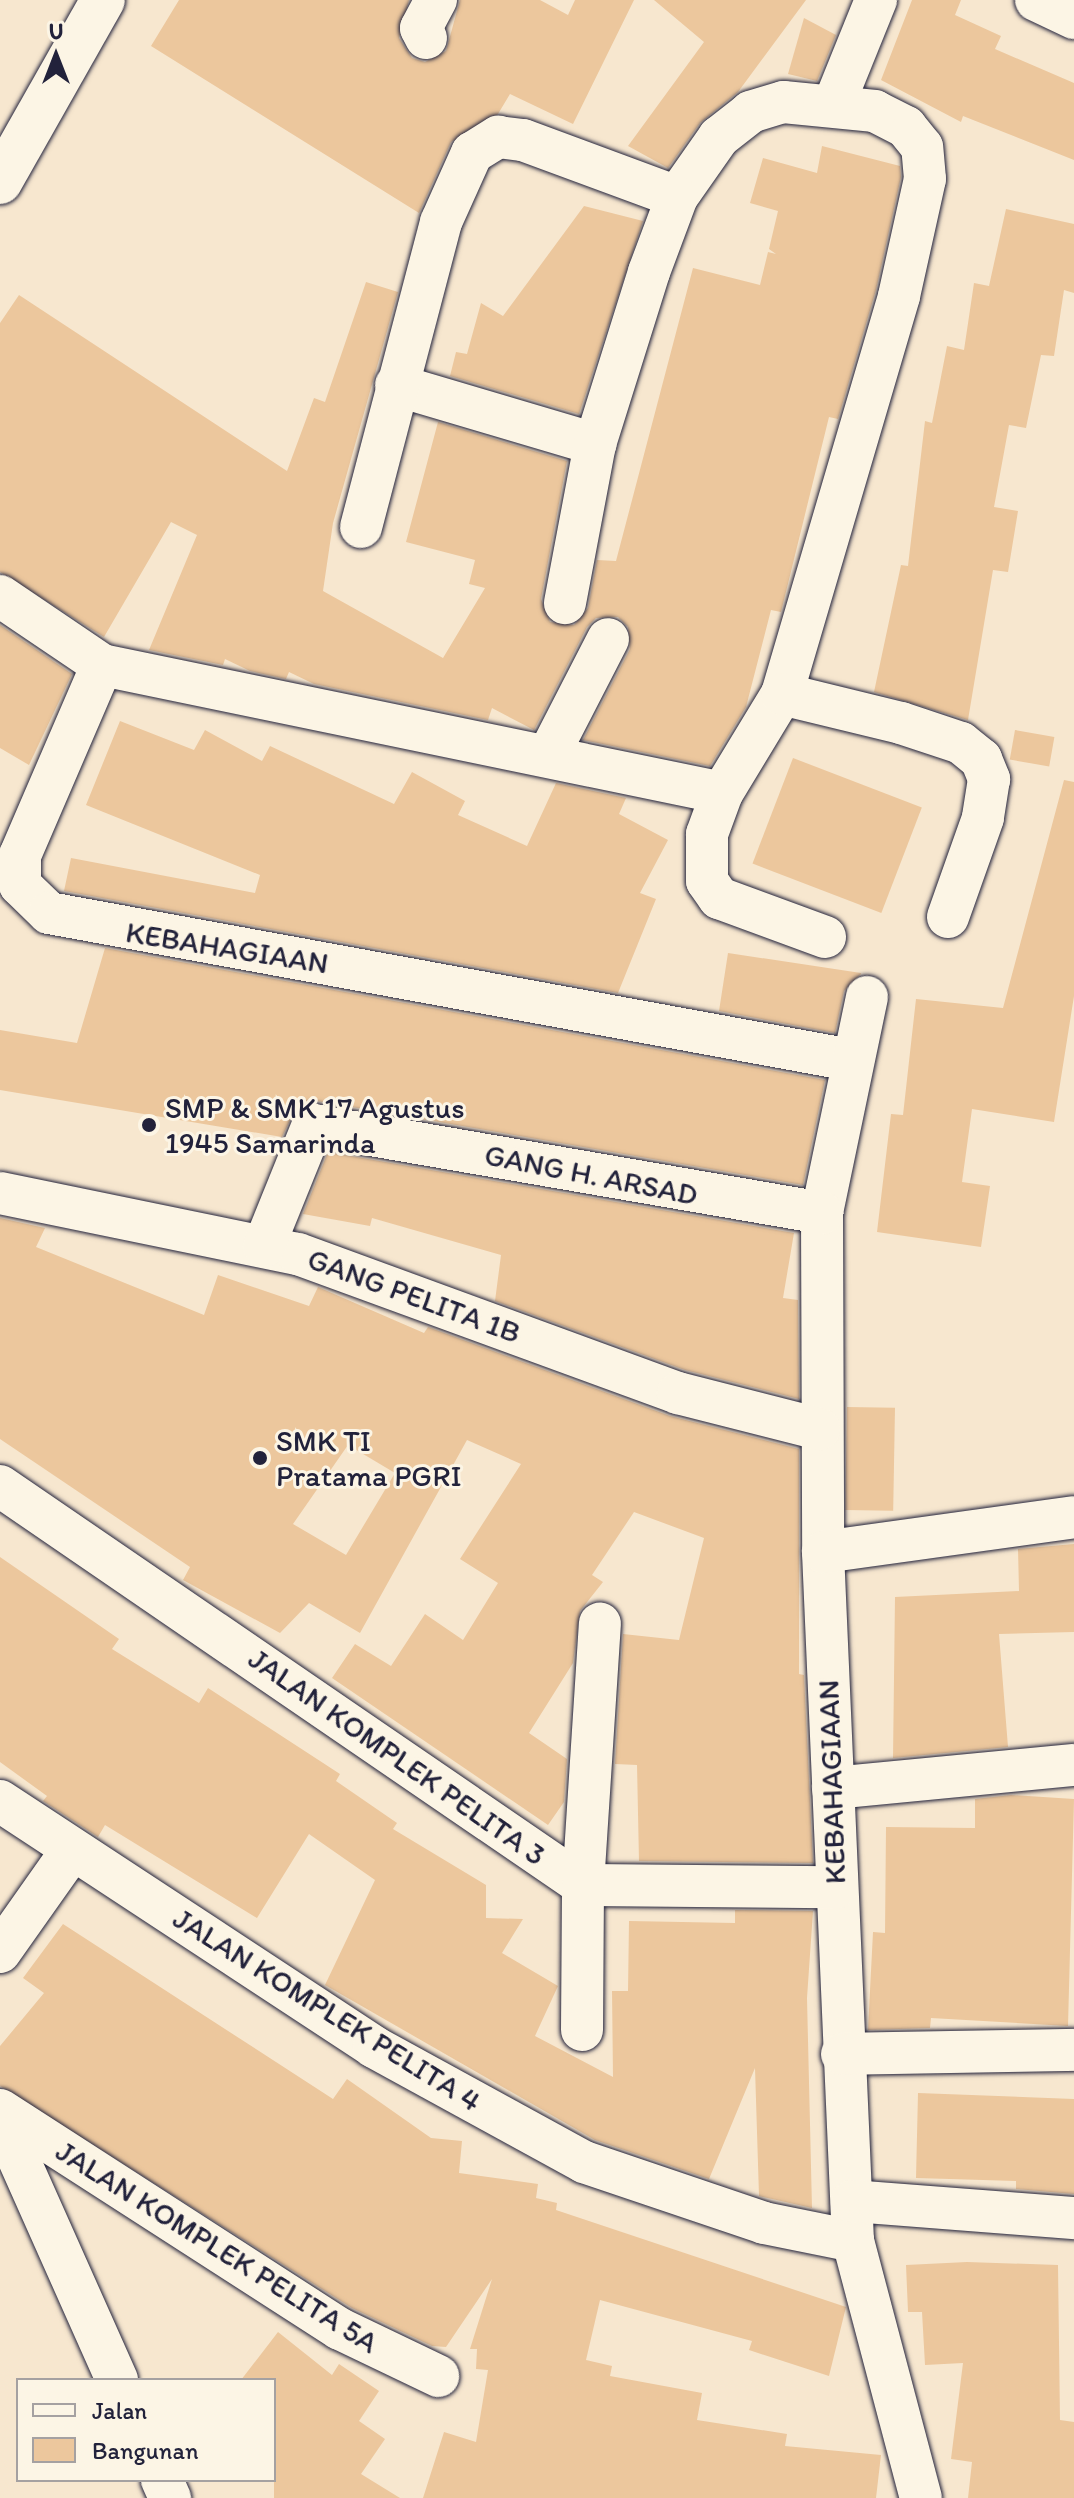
<!DOCTYPE html>
<style>
body{margin:0}
#map{position:relative;width:1074px;height:2498px;overflow:hidden;background:#f7e7cf;font-family:Itim,sans-serif}
div>[style]{position:absolute}
.building>*{inset:0;background:#ecc79d;transform-origin:0 0}
.roads{filter:drop-shadow(0 0 2px #22223b) drop-shadow(0 0 2px #22223b)}
.minor>*{height:42px;margin:-21px;padding:0 21px;transform-origin:21px;border-radius:21px;background:#fcf5e5}
.tertiary>*{height:44px;margin:-22px;padding:0 22px;transform-origin:22px;border-radius:22px;background:#fcf5e5}
.dots>*{width:22px;height:22px;translate:-50% -50%;box-sizing:border-box;border:4px solid #fcf5e5;border-radius:50%}
span{translate:-50% -50%;white-space:nowrap;text-align:center;line-height:1.15;-webkit-text-stroke:6px #fcf5e5;paint-order:stroke}
.street-label{font-size:30px;color:#22223b}
.poi-label{font-size:30px;color:#22223b}
.left{translate:0 -50%;text-align:left}
.legend{position:absolute;left:16px;top:2378px;width:260px;height:104px;box-sizing:border-box;background:#fcf5e5;border:2px solid #a5a1a1;margin:0;padding:10px 14px;list-style:none;font-size:24px;color:#22223b}
.legend li{display:flex;align-items:center;gap:16px;height:40px}
.legend b{width:40px;border:2px solid #a5a1a1}
.north{position:absolute;left:16px;top:16px;width:80px;height:80px;-webkit-text-stroke:6px #fcf5e5;paint-order:stroke;rotate:0deg;font-size:22px;font-weight:700;line-height:32px;text-align:center;color:#22223b}
.north::after{content:'';display:block;margin:auto;width:28px;height:36px;background:#22223b;clip-path:polygon(50% 0,100% 100%,50% 72%,0 100%)}
</style>
<div id="map">
<div class="building">
<div style="clip-path:polygon(179px 0,409px 0,399px 38px,412px 58px,425px 62px,446px 51px,460px 0,540px 0,568px 15px,575px 0,634px 0,573px 124px,510px 94px,498px 114px,451px 142px,419px 213px,151px 46px)"></div>
<div style="clip-path:polygon(654px 0,806px 0,738px 92px,700px 123px,668px 168px,628px 146px,704px 42px)"></div>
<div style="clip-path:polygon(912px 0,961px 0,955px 15px,1001px 36px,995px 49px,1074px 83px,1074px 160px,963px 116px,961px 122px,881px 80px)"></div>
<div style="clip-path:polygon(804px 18px,836px 35px,817px 81px,788px 74px)"></div>
<div style="clip-path:polygon(822px 146px,900px 166px,901px 177px,876px 290px,838px 419px,829px 417px,781px 612px,771px 610px,746px 707px,710px 766px,583px 740px,630px 649px,628px 627px,618px 617px,596px 618px,587px 627px,534px 730px,492px 708px,488px 720px,314px 684px,289px 672px,286px 679px,250px 671px,225px 659px,223px 665px,149px 650px,197px 535px,171px 522px,104px 637px,0 572px,0 323px,19px 295px,287px 471px,314px 398px,325px 402px,366px 282px,398px 292px,333px 523px,323px 591px,443px 658px,485px 588px,469px 584px,475px 560px,406px 542px,438px 422px,567px 461px,541px 599px,550px 622px,574px 625px,588px 608px,597px 560px,616px 561px,693px 268px,760px 285px,768px 252px,776px 254px,769px 249px,778px 211px,750px 203px,763px 158px,817px 173px)"></div>
<div style="clip-path:polygon(584px 206px,643px 221px,579px 414px,450px 376px,456px 352px,467px 354px,481px 303px,503px 316px)"></div>
<div style="clip-path:polygon(1006px 209px,1074px 224px,1074px 293px,1064px 290px,1054px 356px,1041px 355px,1026px 428px,1009px 425px,994px 507px,1018px 511px,1008px 572px,993px 570px,968px 720px,874px 692px,901px 565px,908px 566px,925px 421px,932px 423px,947px 346px,964px 350px,974px 283px,989px 286px)"></div>
<div style="clip-path:polygon(0 625px,72px 674px,29px 765px,0 748px)"></div>
<div style="clip-path:polygon(120px 721px,194px 750px,205px 730px,262px 761px,270px 746px,394px 804px,412px 772px,465px 801px,458px 815px,527px 846px,556px 783px,626px 798px,619px 814px,668px 840px,640px 893px,656px 899px,618px 993px,64px 891px,71px 858px,255px 893px,260px 875px,86px 805px)"></div>
<div style="left:1015px;top:730px;width:40px;height:30px;rotate:10deg"></div>
<div style="left:793px;top:758px;width:138px;height:113px;rotate:21deg"></div>
<div style="clip-path:polygon(1064px 780px,1074px 782px,1074px 996px,1054px 1122px,972px 1109px,962px 1182px,990px 1186px,981px 1247px,877px 1232px,891px 1114px,903px 1115px,916px 999px,1003px 1008px)"></div>
<div style="clip-path:polygon(105px 948px,825px 1080px,803px 1185px,317px 1101px,296px 1108px,282px 1137px,0 1090px,0 1030px,77px 1043px)"></div>
<div style="clip-path:polygon(728px 953px,861px 973px,861px 974px,844px 991px,835px 1033px,719px 1011px)"></div>
<div style="clip-path:polygon(328px 1152px,794px 1233px,783px 1298px,798px 1300px,799px 1399px,685px 1370px,495px 1301px,501px 1255px,372px 1218px,370px 1226px,303px 1214px)"></div>
<div style="clip-path:polygon(evenodd,0 1218px,45px 1228px,36px 1247px,204px 1315px,218px 1275px,309px 1306px,318px 1287px,424px 1333px,428px 1327px,670px 1416px,799px 1449px,799px 1674px,804px 1675px,813px 1863px,639px 1861px,637px 1765px,615px 1764px,623px 1634px,679px 1640px,704px 1538px,634px 1512px,592px 1575px,603px 1582px,580px 1611px,573px 1663px,529px 1733px,567px 1759px,564px 1802px,548px 1825px,332px 1678px,355px 1644px,391px 1666px,425px 1614px,463px 1640px,498px 1583px,460px 1559px,521px 1464px,467px 1440px,360px 1633px,309px 1603px,280px 1633px,183px 1580px,190px 1567px,0 1439px,0 1218px,348px 1445px,395px 1473px,346px 1555px,293px 1524px,348px 1445px)"></div>
<div style="left:847px;top:1407px;width:48px;height:103px;rotate:1deg"></div>
<div style="clip-path:polygon(1074px 1544px,1074px 1632px,999px 1634px,1008px 1747px,893px 1758px,895px 1597px,1019px 1591px,1018px 1549px)"></div>
<div style="clip-path:polygon(0 1557px,119px 1639px,112px 1649px,199px 1703px,208px 1688px,340px 1774px,336px 1781px,397px 1823px,393px 1829px,486px 1885px,486px 1918px,523px 1919px,502px 1953px,558px 1986px,535px 2036px,613px 2077px,612px 1991px,628px 1991px,629px 1921px,735px 1923px,735px 1910px,813px 1911px,807px 1998px,812px 2208px,759px 2196px,755px 2068px,709px 2179px,595px 2140px,325px 1985px,375px 1880px,309px 1834px,257px 1918px,105px 1825px,98px 1837px,43px 1801px,47px 1796px,0 1762px)"></div>
<div style="clip-path:polygon(1011px 1795px,1074px 1799px,1068px 2026px,931px 2018px,930px 2028px,868px 2030px,873px 1932px,885px 1933px,886px 1827px,975px 1828px,975px 1799px)"></div>
<div style="clip-path:polygon(63px 1924px,333px 2099px,347px 2079px,431px 2138px,462px 2141px,459px 2173px,538px 2184px,536px 2198px,557px 2203px,556px 2210px,846px 2307px,829px 2376px,749px 2350px,752px 2341px,600px 2300px,586px 2360px,612px 2366px,610px 2376px,702px 2393px,697px 2420px,787px 2434px,785px 2446px,881px 2455px,876px 2498px,423px 2498px,444px 2432px,476px 2442px,488px 2370px,476px 2369px,477px 2349px,470px 2349px,492px 2279px,446px 2347px,432px 2346px,352px 2308px,0 2086px,0 2046px,44px 1993px,23px 1978px)"></div>
<div style="clip-path:polygon(918px 2093px,1074px 2099px,1074px 2194px,1016px 2189px,1016px 2181px,916px 2178px)"></div>
<div style="clip-path:polygon(967px 2262px,1058px 2265px,1060px 2420px,1074px 2422px,1074px 2498px,968px 2498px,972px 2462px,951px 2459px,963px 2363px,925px 2365px,922px 2312px,908px 2312px,906px 2265px)"></div>
<div style="clip-path:polygon(278px 2332px,332px 2375px,339px 2364px,379px 2391px,359px 2421px,385px 2439px,361px 2474px,400px 2498px,274px 2498px,274px 2380px,241px 2380px)"></div>
</div>
<div class="roads">
<div class="minor">
<div style="left:1036px;top:0;width:42px;rotate:25.3deg"></div>
<div style="left:426px;top:38px;width:11px;rotate:-117deg"></div>
<div style="left:421px;top:28px;width:32px;rotate:-62deg"></div>
<div style="left:834px;top:104px;width:112px;rotate:-68deg"></div>
<div style="left:396px;top:385px;width:208px;rotate:16.5deg"></div>
<div style="left:361px;top:527px;width:315px;rotate:-75.3deg"></div>
<div style="left:441px;top:222px;width:76px;rotate:-65.8deg"></div>
<div style="left:472px;top:153px;width:31px;rotate:-32deg"></div>
<div style="left:498px;top:137px;width:25px;rotate:7deg"></div>
<div style="left:523px;top:140px;width:164px;rotate:20.3deg"></div>
<div style="left:0;top:596px;width:123px;rotate:34.1deg"></div>
<div style="left:102px;top:665px;width:633px;rotate:11.66deg"></div>
<div style="left:722px;top:793px;width:116px;rotate:-58.8deg"></div>
<div style="left:782px;top:694px;width:415px;rotate:-73.6deg"></div>
<div style="left:899px;top:296px;width:120px;rotate:-77.5deg"></div>
<div style="left:925px;top:179px;width:32px;rotate:-95deg"></div>
<div style="left:922px;top:147px;width:26px;rotate:-129deg"></div>
<div style="left:906px;top:127px;width:35px;rotate:-153deg"></div>
<div style="left:875px;top:111px;width:92px;rotate:-174.4deg"></div>
<div style="left:783px;top:102px;width:34px;rotate:163deg"></div>
<div style="left:751px;top:112px;width:41px;rotate:142deg"></div>
<div style="left:719px;top:137px;width:73px;rotate:125deg"></div>
<div style="left:677px;top:197px;width:80px;rotate:110.5deg"></div>
<div style="left:649px;top:272px;width:180px;rotate:107.4deg"></div>
<div style="left:595px;top:444px;width:162px;rotate:100.7deg"></div>
<div style="left:102px;top:665px;width:207px;rotate:113.3deg"></div>
<div style="left:20px;top:855px;width:30px;rotate:90deg"></div>
<div style="left:20px;top:885px;width:40px;rotate:44deg"></div>
<div style="left:49px;top:913px;width:815px;rotate:10.39deg"></div>
<div style="left:782px;top:694px;width:122px;rotate:13.7deg"></div>
<div style="left:901px;top:723px;width:63px;rotate:18.4deg"></div>
<div style="left:961px;top:743px;width:26px;rotate:39deg"></div>
<div style="left:981px;top:759px;width:22px;rotate:68deg"></div>
<div style="left:989px;top:779px;width:39px;rotate:99deg"></div>
<div style="left:983px;top:818px;width:105px;rotate:109.5deg"></div>
<div style="left:549px;top:754px;width:129px;rotate:-62.8deg"></div>
<div style="left:722px;top:793px;width:44px;rotate:110.1deg"></div>
<div style="left:707px;top:834px;width:47px;rotate:90deg"></div>
<div style="left:707px;top:881px;width:21px;rotate:55deg"></div>
<div style="left:719px;top:898px;width:113px;rotate:20.2deg"></div>
<div style="left:867px;top:997px;width:221px;rotate:101.8deg"></div>
<div style="left:822px;top:1213px;width:339px;rotate:89.8deg"></div>
<div style="left:823px;top:1552px;width:690px;rotate:87.51deg"></div>
<div style="left:853px;top:2241px;width:266px;rotate:75.2deg"></div>
<div style="left:0;top:1193px;width:304px;rotate:11.6deg"></div>
<div style="left:298px;top:1254px;width:405px;rotate:20.1deg"></div>
<div style="left:678px;top:1393px;width:146px;rotate:14.3deg"></div>
<div style="left:264px;top:1246px;width:131px;rotate:-68deg"></div>
<div style="left:313px;top:1125px;width:517px;rotate:9.81deg"></div>
<div style="left:0;top:1486px;width:706px;rotate:34.39deg"></div>
<div style="left:583px;top:1885px;width:254px;rotate:0.5deg"></div>
<div style="left:823px;top:1552px;width:253px;rotate:-7.9deg"></div>
<div style="left:833px;top:1788px;width:242px;rotate:-5.5deg"></div>
<div style="left:0;top:1801px;width:448px;rotate:33.3deg"></div>
<div style="left:374px;top:2047px;width:239px;rotate:28.7deg"></div>
<div style="left:584px;top:2162px;width:190px;rotate:18.7deg"></div>
<div style="left:764px;top:2223px;width:91px;rotate:11.4deg"></div>
<div style="left:0;top:1952px;width:125px;rotate:-54.8deg"></div>
<div style="left:582px;top:2030px;width:145px;rotate:-89.6deg"></div>
<div style="left:583px;top:1885px;width:262px;rotate:-86.3deg"></div>
<div style="left:842px;top:2054px;width:232px;rotate:-1deg"></div>
<div style="left:0;top:2110px;width:404px;rotate:32.8deg"></div>
<div style="left:340px;top:2329px;width:109px;rotate:25.6deg"></div>
<div style="left:0;top:2117px;width:288px;rotate:66deg"></div>
<div style="left:852px;top:2201px;width:223px;rotate:4.4deg"></div>
<div style="left:162px;top:2480px;width:20px;rotate:66deg"></div>
</div>
<div class="tertiary">
<div style="left:0;top:182px;width:209px;rotate:-60.5deg"></div>
</div>
</div>
<div class="dots">
<div style="left:149px;top:1125px;background:#22223b"></div>
<div style="left:260px;top:1458px;background:#22223b"></div>
</div>
<div class="street-label">
<span style="left:227px;top:948px;rotate:9deg">KEBAHAGIAAN</span>
<span style="left:591px;top:1175px;rotate:11deg">GANG H. ARSAD</span>
<span style="left:414px;top:1296px;rotate:20deg">GANG PELITA 1B</span>
<span style="left:397px;top:1757px;rotate:35deg">JALAN KOMPLEK PELITA 3</span>
<span style="left:832px;top:1782px;rotate:-92deg">KEBAHAGIAAN</span>
<span style="left:327px;top:2010px;rotate:32deg">JALAN KOMPLEK PELITA 4</span>
<span style="left:217px;top:2247px;rotate:32deg">JALAN KOMPLEK PELITA 5A</span>
</div>
<div class="poi-label">
<span class="left" style="left:165px;top:1125px">SMP &amp; SMK 17 Agustus<br>1945 Samarinda</span>
<span class="left" style="left:276px;top:1458px">SMK TI<br>Pratama PGRI</span>
</div>
<ul class="legend">
<li><b style="height:10px;background:#fcf5e5"></b>Jalan</li>
<li><b style="height:22px;background:#ecc79d"></b>Bangunan</li>
</ul>
<div class="north">U</div>
</div>
